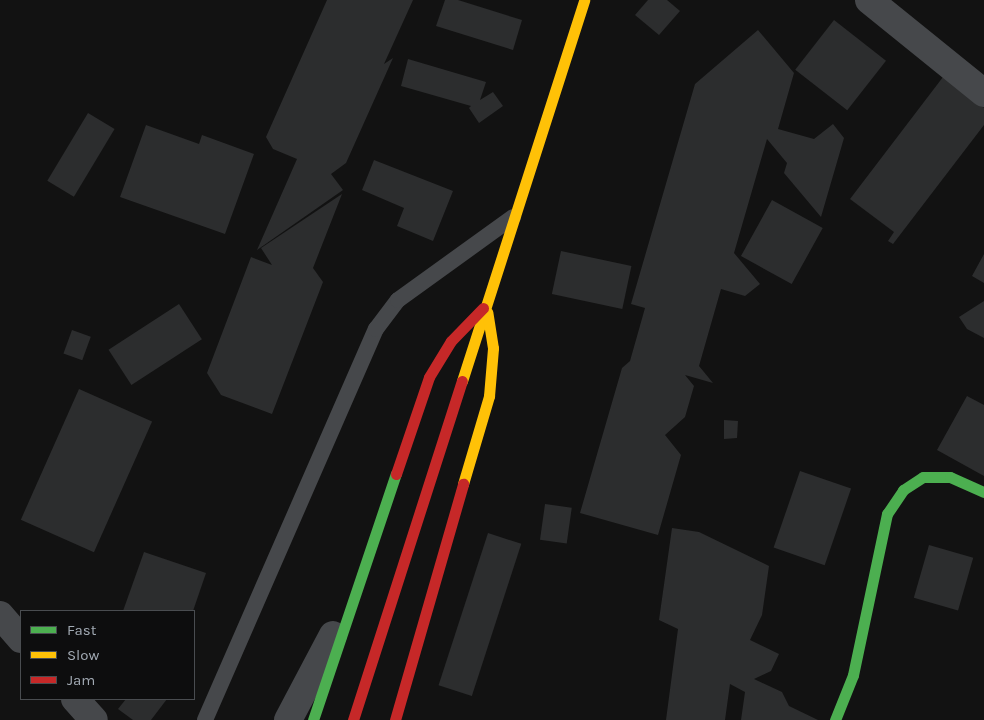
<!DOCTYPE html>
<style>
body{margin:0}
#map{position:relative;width:984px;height:720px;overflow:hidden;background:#121212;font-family:Karla,sans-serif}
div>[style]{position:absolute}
.building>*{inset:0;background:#2c2d2e;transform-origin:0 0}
.lane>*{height:16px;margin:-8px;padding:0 8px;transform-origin:8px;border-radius:8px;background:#46484b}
.street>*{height:28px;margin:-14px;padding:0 14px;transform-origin:14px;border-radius:14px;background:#46484b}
.fast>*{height:11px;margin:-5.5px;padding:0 5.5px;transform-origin:5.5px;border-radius:5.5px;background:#4caf50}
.slow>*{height:11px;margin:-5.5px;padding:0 5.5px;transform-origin:5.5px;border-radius:5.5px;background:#ffc107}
.jam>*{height:11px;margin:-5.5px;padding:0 5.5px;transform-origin:5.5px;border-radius:5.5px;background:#c62828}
span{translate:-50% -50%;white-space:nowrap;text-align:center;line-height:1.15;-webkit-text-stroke:4px #0d0d0e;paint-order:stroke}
.legend{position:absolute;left:20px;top:610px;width:175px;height:90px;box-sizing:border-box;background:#0d0d0e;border:1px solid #494c50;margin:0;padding:6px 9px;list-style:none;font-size:15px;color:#a2aab4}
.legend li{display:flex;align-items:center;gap:10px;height:25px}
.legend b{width:25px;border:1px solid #494c50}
</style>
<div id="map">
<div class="building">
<div style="clip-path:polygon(327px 0,413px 0,384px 64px,393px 58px,346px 163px,331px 174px,343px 190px,257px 250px,297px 159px,273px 149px,266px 137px)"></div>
<div style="clip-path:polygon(445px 0,458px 0,522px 20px,513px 50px,436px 26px)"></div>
<div style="clip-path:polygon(648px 0,667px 0,680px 11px,659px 35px,635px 15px)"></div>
<div style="left:834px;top:20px;width:66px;height:63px;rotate:38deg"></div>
<div style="clip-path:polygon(758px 30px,794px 73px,778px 129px,814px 139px,833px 124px,844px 138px,821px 217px,784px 173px,787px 163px,767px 139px,734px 253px,760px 284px,745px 296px,721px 289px,699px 366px,713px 383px,685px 375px,694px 386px,685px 417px,665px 435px,681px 455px,658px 535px,580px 513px,622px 368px,630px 361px,645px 308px,631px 304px,695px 84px)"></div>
<div style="clip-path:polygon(408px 59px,486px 82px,480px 100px,493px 92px,503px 106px,479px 123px,469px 108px,471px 106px,401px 86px)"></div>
<div style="clip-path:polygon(943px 77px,984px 108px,984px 125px,893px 244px,888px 241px,894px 232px,850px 199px)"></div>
<div style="left:88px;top:113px;width:31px;height:79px;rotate:31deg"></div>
<div style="clip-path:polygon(146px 125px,199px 144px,202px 135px,254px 154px,225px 234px,120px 197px)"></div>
<div style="clip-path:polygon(374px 160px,453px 191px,433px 241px,397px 226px,404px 208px,362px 190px)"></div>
<div style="clip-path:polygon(342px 194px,313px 268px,323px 282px,272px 414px,221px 395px,207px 373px,251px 257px,272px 265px,261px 248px)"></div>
<div style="left:772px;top:200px;width:58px;height:64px;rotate:29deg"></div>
<div style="left:561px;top:251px;width:72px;height:44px;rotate:12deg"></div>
<div style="clip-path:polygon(984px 254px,984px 283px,972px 276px)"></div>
<div style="clip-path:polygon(984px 301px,984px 338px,967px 329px,959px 317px)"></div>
<div style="left:179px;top:304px;width:42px;height:84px;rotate:57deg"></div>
<div style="left:72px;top:330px;width:20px;height:25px;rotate:20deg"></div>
<div style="left:79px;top:389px;width:80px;height:143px;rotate:24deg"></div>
<div style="clip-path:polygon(967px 396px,984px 405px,984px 476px,937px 450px)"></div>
<div style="clip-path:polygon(724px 420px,738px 421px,737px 438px,724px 439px)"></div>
<div style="left:800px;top:471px;width:54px;height:81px;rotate:19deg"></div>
<div style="left:545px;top:504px;width:27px;height:36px;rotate:8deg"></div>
<div style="clip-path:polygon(672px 528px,699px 532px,769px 566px,762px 615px,750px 640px,779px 654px,771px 671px,754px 679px,782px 692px,789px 706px,818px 720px,741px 720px,745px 692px,730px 684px,725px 720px,666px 720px,678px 629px,659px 620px)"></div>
<div style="left:488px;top:533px;width:35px;height:160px;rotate:18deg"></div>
<div style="left:929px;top:545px;width:46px;height:55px;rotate:16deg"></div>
<div style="clip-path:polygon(144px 552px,206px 573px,193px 611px,123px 611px)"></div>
<div style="clip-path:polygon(126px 699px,167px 699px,151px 720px,133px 720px,118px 709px)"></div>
</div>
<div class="lane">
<div style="left:205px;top:720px;width:427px;rotate:-66.4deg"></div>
<div style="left:376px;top:329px;width:36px;rotate:-53deg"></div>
<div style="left:398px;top:300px;width:142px;rotate:-35.8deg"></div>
</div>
<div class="street">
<div style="left:869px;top:0;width:148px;rotate:39deg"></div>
<div style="left:0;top:615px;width:32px;rotate:49deg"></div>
<div style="left:75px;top:699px;width:28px;rotate:48deg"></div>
<div style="left:288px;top:720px;width:96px;rotate:-62.1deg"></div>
</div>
<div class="fast">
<div style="left:313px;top:720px;width:260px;rotate:-71.4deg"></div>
<div style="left:835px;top:720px;width:48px;rotate:-68.2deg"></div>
<div style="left:853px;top:675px;width:165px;rotate:-78.1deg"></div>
<div style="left:887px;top:514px;width:29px;rotate:-56deg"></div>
<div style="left:903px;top:490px;width:24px;rotate:-33deg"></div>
<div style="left:923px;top:477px;width:27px"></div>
<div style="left:950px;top:477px;width:37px;rotate:24deg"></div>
</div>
<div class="slow">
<div style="left:462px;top:381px;width:400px;rotate:-72.2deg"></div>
<div style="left:463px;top:484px;width:92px;rotate:-73.5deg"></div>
<div style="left:489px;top:396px;width:48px;rotate:-85.2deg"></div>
<div style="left:493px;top:348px;width:36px;rotate:-99deg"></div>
</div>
<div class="jam">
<div style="left:396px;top:474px;width:102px;rotate:-71.2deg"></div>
<div style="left:429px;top:377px;width:42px;rotate:-58.6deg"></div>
<div style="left:451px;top:341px;width:46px;rotate:-45.9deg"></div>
<div style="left:353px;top:720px;width:356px;rotate:-72.2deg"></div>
<div style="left:395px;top:720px;width:246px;rotate:-73.9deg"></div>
</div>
<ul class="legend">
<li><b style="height:6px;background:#4caf50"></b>Fast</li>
<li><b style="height:6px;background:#ffc107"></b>Slow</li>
<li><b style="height:6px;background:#c62828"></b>Jam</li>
</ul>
</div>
